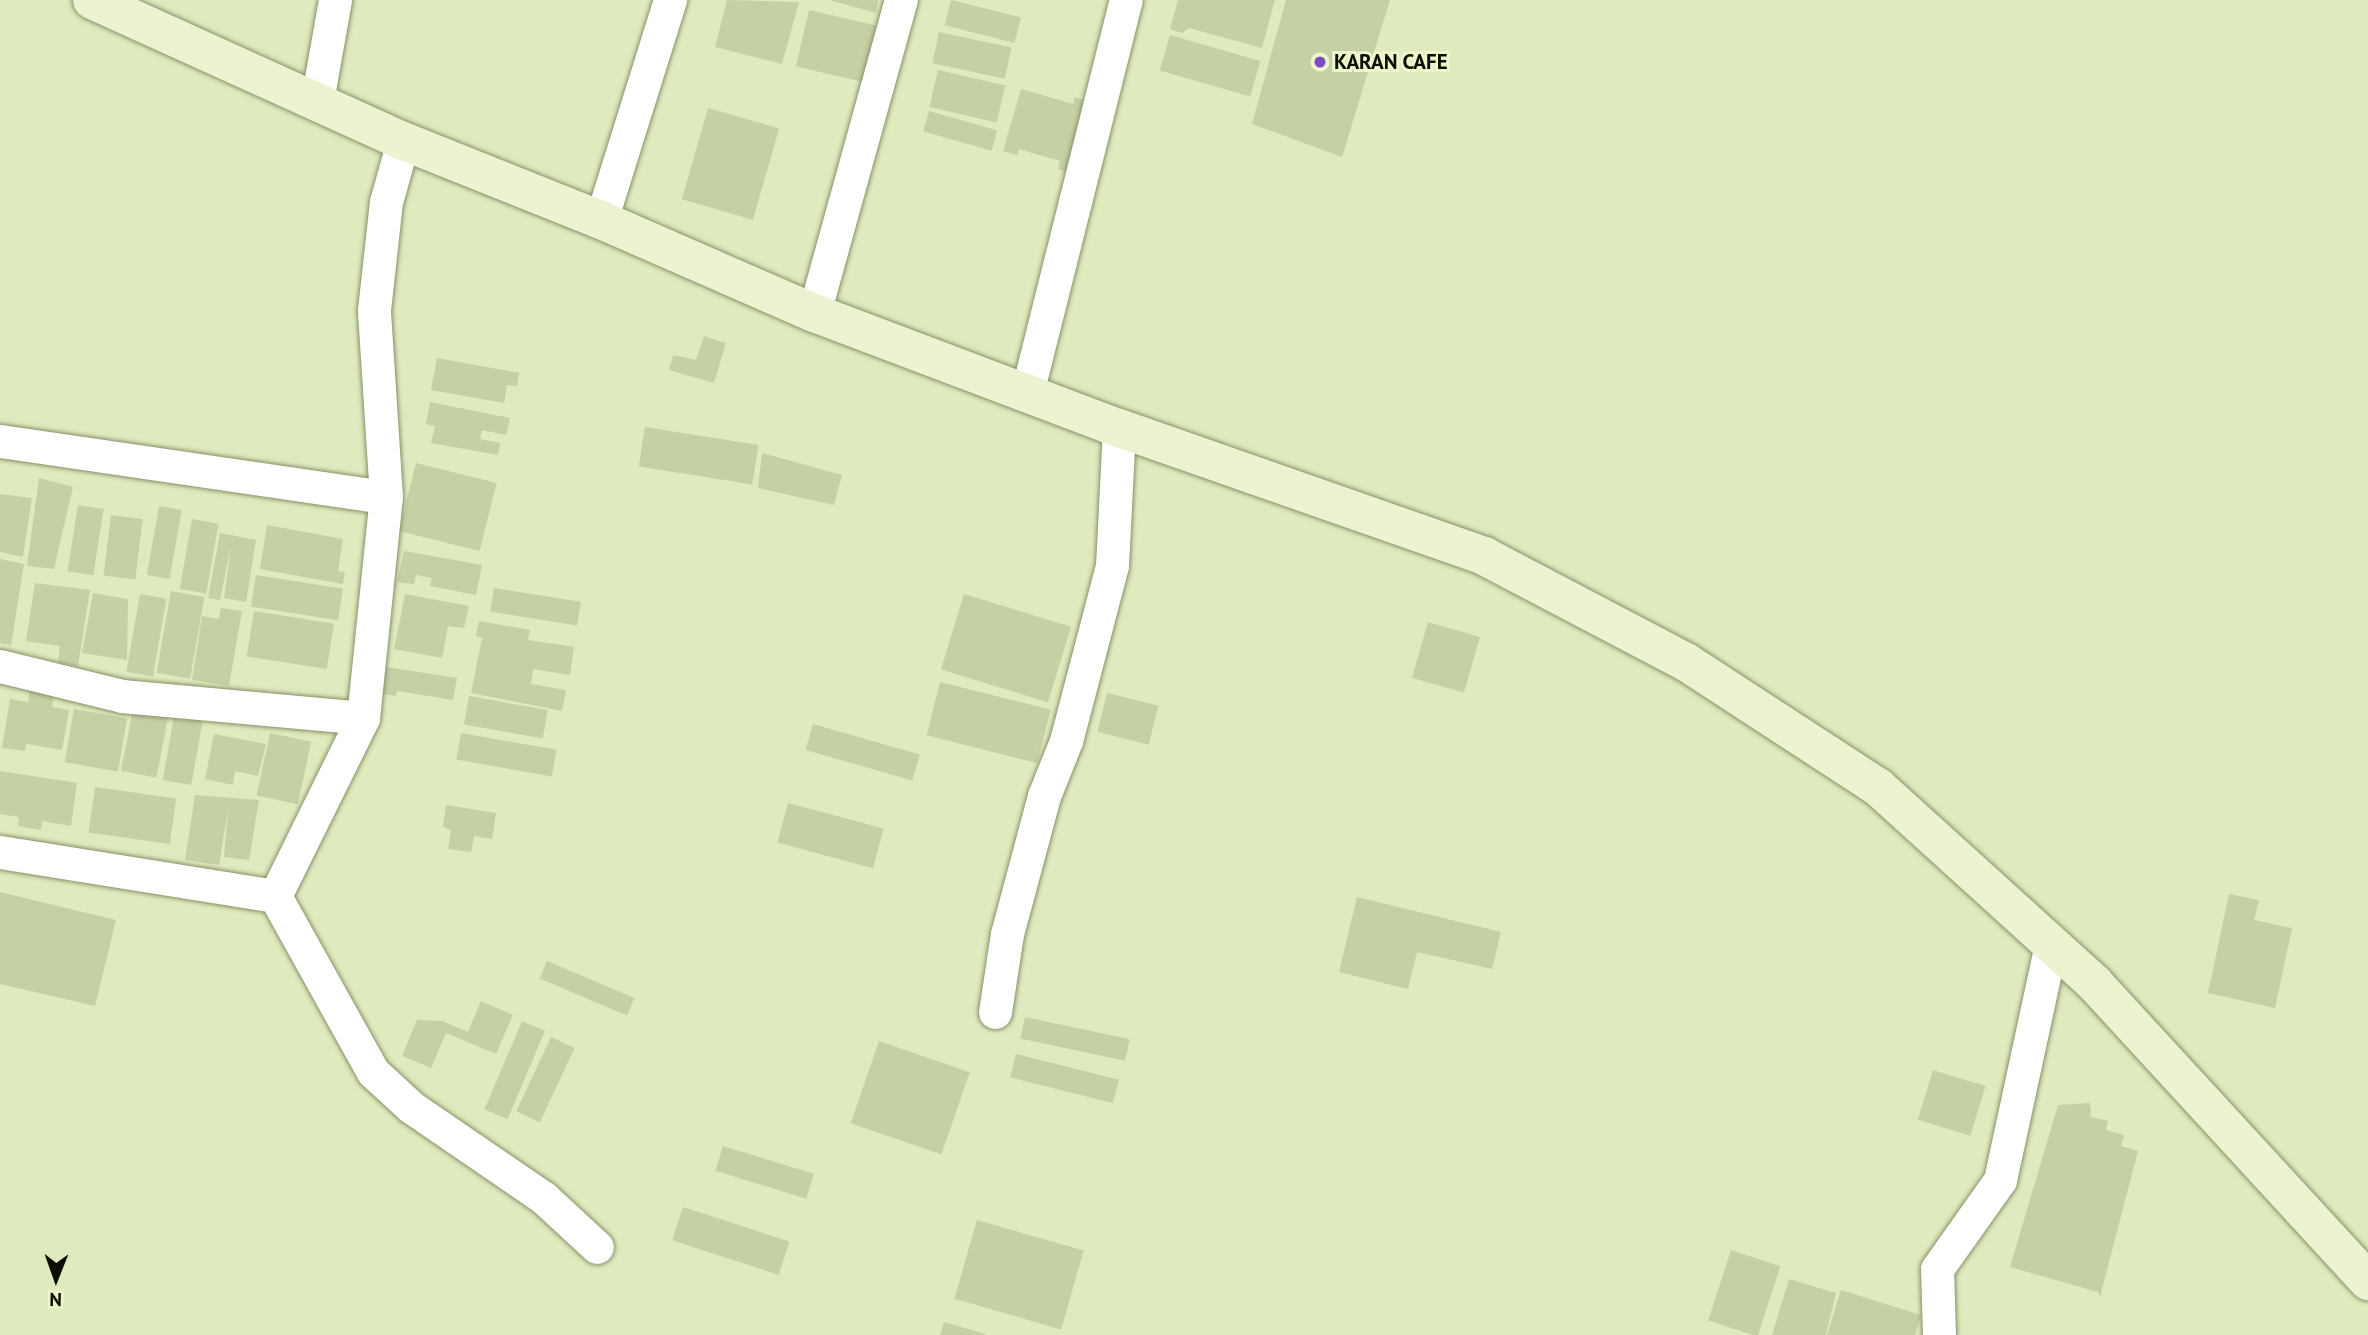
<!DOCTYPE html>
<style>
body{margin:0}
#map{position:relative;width:2368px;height:1335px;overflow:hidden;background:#dfeabe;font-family:"PT Sans",sans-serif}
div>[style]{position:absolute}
.building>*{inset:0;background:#c6d0a5;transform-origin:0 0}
.roads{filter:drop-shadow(0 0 2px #889168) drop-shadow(0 0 2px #889168)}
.minor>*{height:33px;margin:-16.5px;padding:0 16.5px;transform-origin:16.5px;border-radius:16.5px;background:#fff}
.secondary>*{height:38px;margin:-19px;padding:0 19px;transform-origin:19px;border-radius:19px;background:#ecf3d0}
.dots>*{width:19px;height:19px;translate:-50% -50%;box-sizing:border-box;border:4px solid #edf7cb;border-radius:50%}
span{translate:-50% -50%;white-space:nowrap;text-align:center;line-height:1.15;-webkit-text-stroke:6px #edf7cb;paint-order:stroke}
.poi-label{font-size:21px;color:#0b0e02;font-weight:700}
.left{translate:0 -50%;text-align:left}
.north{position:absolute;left:21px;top:1244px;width:70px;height:70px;-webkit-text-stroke:5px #edf7cb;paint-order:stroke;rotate:181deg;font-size:19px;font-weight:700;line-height:28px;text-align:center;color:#0b0e02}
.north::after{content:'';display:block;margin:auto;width:24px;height:32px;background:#0b0e02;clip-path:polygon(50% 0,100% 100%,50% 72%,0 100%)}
</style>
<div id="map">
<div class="building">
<div style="clip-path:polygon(727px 0,799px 2px,782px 64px,715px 47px)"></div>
<div style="clip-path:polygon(829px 0,878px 0,876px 13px)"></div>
<div style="left:951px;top:0;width:72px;height:26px;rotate:14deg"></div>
<div style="clip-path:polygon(1178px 0,1275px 0,1262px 48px,1189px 28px,1182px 33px,1170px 29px)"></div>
<div style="clip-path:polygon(1286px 0,1390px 0,1342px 157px,1252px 124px)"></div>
<div style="left:809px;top:10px;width:77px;height:58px;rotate:13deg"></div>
<div style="left:939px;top:32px;width:74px;height:32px;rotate:12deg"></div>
<div style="left:1170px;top:35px;width:94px;height:37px;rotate:16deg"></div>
<div style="left:938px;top:70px;width:69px;height:38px;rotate:13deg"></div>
<div style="clip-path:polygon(1021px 89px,1073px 104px,1075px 97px,1097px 104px,1076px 175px,1058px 169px,1060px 161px,1019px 149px,1017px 155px,1003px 151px)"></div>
<div style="left:708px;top:108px;width:74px;height:95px;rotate:16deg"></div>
<div style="left:929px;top:111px;width:71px;height:21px;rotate:16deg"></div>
<div style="clip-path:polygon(704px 336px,726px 343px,714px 383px,669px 370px,673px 355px,696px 360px)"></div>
<div style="clip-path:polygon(437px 358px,519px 373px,517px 386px,507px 385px,504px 403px,431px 390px)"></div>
<div style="clip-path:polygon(430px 402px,510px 418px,506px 435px,482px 430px,480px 439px,500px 443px,498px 455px,431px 443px,435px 426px,426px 424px)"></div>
<div style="left:645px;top:427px;width:115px;height:40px;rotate:9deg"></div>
<div style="clip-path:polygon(762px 453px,842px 475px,834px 505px,758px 488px)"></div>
<div style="left:416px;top:463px;width:83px;height:70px;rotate:14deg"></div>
<div style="clip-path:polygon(39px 478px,73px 487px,54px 569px,27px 566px)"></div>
<div style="clip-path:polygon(0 494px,32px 498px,23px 557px,0 552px)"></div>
<div style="left:78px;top:505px;width:26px;height:67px;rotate:9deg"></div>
<div style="left:159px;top:506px;width:23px;height:70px;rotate:10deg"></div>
<div style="left:111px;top:515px;width:32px;height:61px;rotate:7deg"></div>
<div style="left:192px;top:519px;width:27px;height:71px;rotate:10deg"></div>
<div style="clip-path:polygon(267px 525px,343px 539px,338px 571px,345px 572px,343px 584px,260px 569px)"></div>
<div style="clip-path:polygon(220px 533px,256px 540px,246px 602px,224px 598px,231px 546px,220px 600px,208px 598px)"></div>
<div style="clip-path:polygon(404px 551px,482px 565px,476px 595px,430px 586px,432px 578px,416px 575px,414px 584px,397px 582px)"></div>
<div style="clip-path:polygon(0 559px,24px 564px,11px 645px,0 643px)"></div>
<div style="left:256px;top:575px;width:88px;height:32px;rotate:9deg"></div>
<div style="clip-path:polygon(35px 583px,90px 590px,78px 666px,58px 663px,60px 646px,26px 641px)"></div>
<div style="left:494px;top:588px;width:88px;height:24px;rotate:9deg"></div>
<div style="left:171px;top:591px;width:34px;height:83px;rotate:10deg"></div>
<div style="clip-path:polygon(93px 593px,128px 599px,127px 660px,82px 653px)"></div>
<div style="left:140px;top:594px;width:27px;height:79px;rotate:10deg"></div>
<div style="clip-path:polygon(405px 594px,469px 606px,464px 628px,448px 626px,442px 658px,394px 649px)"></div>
<div style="left:964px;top:594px;width:112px;height:79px;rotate:17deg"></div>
<div style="clip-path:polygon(221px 608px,242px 611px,229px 686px,192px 680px,202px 616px,219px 619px)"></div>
<div style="left:254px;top:611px;width:81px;height:46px;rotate:9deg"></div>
<div style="clip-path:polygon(479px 621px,530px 630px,528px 640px,574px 647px,570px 675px,533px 669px,531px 684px,566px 690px,562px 711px,471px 693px,482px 638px,476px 636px)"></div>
<div style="left:1428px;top:622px;width:54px;height:58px;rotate:16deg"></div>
<div style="clip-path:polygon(380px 666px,457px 678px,453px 700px,397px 691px,396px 696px,375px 693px)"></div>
<div style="left:940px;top:682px;width:114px;height:55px;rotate:14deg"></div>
<div style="clip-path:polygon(30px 689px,54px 692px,52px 707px,69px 710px,62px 750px,26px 744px,25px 751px,2px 748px,10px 699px,28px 702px)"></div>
<div style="left:1107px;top:693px;width:53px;height:40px;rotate:14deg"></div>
<div style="left:469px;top:696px;width:80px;height:29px;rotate:10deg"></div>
<div style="left:74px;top:709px;width:54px;height:54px;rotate:10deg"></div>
<div style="left:133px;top:709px;width:36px;height:63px;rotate:11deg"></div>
<div style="left:174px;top:716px;width:29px;height:65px;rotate:10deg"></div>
<div style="left:813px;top:724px;width:111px;height:27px;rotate:16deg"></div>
<div style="left:270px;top:733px;width:42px;height:64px;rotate:12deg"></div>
<div style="left:461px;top:733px;width:97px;height:27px;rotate:10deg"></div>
<div style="clip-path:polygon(214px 734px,266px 744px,258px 776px,235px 771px,233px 785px,205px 779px)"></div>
<div style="clip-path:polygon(0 771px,77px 783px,71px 826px,42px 821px,41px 830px,18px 826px,19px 817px,0 814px)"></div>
<div style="left:95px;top:787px;width:82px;height:46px;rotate:8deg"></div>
<div style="clip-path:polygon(195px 795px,259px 800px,249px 860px,224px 857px,228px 809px,219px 865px,185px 860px)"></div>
<div style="left:788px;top:803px;width:99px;height:41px;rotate:15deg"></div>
<div style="clip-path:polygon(446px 805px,496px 813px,492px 839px,474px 836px,471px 852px,448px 849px,451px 831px,443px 826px)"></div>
<div style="clip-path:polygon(0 892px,116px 920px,95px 1006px,0 984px)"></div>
<div style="clip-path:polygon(2229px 894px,2259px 900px,2254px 920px,2292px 928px,2275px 1008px,2208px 993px)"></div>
<div style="clip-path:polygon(1357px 897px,1501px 932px,1492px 969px,1417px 952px,1408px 989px,1339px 972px)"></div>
<div style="left:547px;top:961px;width:95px;height:19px;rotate:23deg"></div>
<div style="clip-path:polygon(481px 1001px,513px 1015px,496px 1054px,446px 1033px,431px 1068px,402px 1056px,417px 1020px,442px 1021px,468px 1032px)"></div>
<div style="left:1025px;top:1017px;width:107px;height:22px;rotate:12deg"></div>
<div style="left:522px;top:1021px;width:25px;height:96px;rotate:23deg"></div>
<div style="left:551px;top:1037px;width:26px;height:82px;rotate:25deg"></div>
<div style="left:879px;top:1041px;width:96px;height:87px;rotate:19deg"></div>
<div style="left:1016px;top:1054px;width:106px;height:24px;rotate:14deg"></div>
<div style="left:1933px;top:1070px;width:55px;height:52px;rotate:17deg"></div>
<div style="clip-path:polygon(2090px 1103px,2091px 1117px,2108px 1121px,2106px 1130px,2124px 1135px,2121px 1146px,2138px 1151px,2100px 1297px,2098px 1292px,2010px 1267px,2058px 1105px)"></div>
<div style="left:723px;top:1146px;width:95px;height:26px;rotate:17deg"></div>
<div style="left:683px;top:1207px;width:112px;height:35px;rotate:18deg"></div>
<div style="left:977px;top:1220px;width:111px;height:82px;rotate:16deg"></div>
<div style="left:1731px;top:1250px;width:52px;height:74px;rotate:18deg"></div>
<div style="clip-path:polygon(1789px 1279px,1836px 1293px,1826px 1335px,1772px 1335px)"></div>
<div style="clip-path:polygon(1841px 1290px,1921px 1315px,1915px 1335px,1827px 1335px)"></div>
<div style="clip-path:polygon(944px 1322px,985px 1334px,985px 1335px,940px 1335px)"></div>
</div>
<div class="roads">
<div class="minor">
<div style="left:317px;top:101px;width:103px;rotate:-79.9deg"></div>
<div style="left:601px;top:220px;width:231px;rotate:-72.6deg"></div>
<div style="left:814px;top:313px;width:325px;rotate:-74.5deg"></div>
<div style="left:1027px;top:393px;width:405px;rotate:-75.9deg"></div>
<div style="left:0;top:441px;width:390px;rotate:8.3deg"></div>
<div style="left:0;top:666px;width:126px;rotate:13.8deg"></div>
<div style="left:122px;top:696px;width:242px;rotate:5.2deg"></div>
<div style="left:0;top:852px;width:278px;rotate:9.1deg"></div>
<div style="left:275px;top:896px;width:199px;rotate:-63.7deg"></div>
<div style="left:363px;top:718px;width:222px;rotate:-84.1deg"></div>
<div style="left:386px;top:497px;width:187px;rotate:-93.7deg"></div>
<div style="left:374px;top:310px;width:109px;rotate:-83.7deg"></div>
<div style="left:386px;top:202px;width:63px;rotate:-74.4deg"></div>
<div style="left:275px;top:896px;width:201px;rotate:60.9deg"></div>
<div style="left:373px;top:1072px;width:52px;rotate:42.6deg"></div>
<div style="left:411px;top:1107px;width:161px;rotate:34.4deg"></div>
<div style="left:544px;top:1198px;width:72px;rotate:42.8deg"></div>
<div style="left:995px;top:1012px;width:79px;rotate:-81.3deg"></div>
<div style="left:1007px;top:934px;width:143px;rotate:-75deg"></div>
<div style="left:1044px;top:796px;width:59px;rotate:-68.2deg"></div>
<div style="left:1066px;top:741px;width:181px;rotate:-75.3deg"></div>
<div style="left:1112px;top:566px;width:138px;rotate:-87.1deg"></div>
<div style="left:1939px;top:1335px;width:66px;rotate:-91.7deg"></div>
<div style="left:1937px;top:1269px;width:109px;rotate:-54.7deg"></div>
<div style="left:2000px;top:1180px;width:241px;rotate:-77.8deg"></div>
</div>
<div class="secondary">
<div style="left:92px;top:0;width:341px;rotate:24.4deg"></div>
<div style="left:403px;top:141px;width:213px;rotate:21.8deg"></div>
<div style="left:601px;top:220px;width:232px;rotate:23.6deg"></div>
<div style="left:814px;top:313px;width:326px;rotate:20.7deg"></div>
<div style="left:1119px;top:428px;width:387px;rotate:19.3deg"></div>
<div style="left:1484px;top:556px;width:228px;rotate:27.7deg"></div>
<div style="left:1686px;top:662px;width:229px;rotate:33.1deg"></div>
<div style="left:1878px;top:787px;width:292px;rotate:42.2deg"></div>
<div style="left:2094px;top:983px;width:405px;rotate:47.4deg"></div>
</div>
</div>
<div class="dots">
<div style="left:1320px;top:62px;background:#7c4cc4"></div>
</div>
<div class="poi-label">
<span class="left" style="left:1334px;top:62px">KARAN CAFE</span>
</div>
<div class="north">N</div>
</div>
